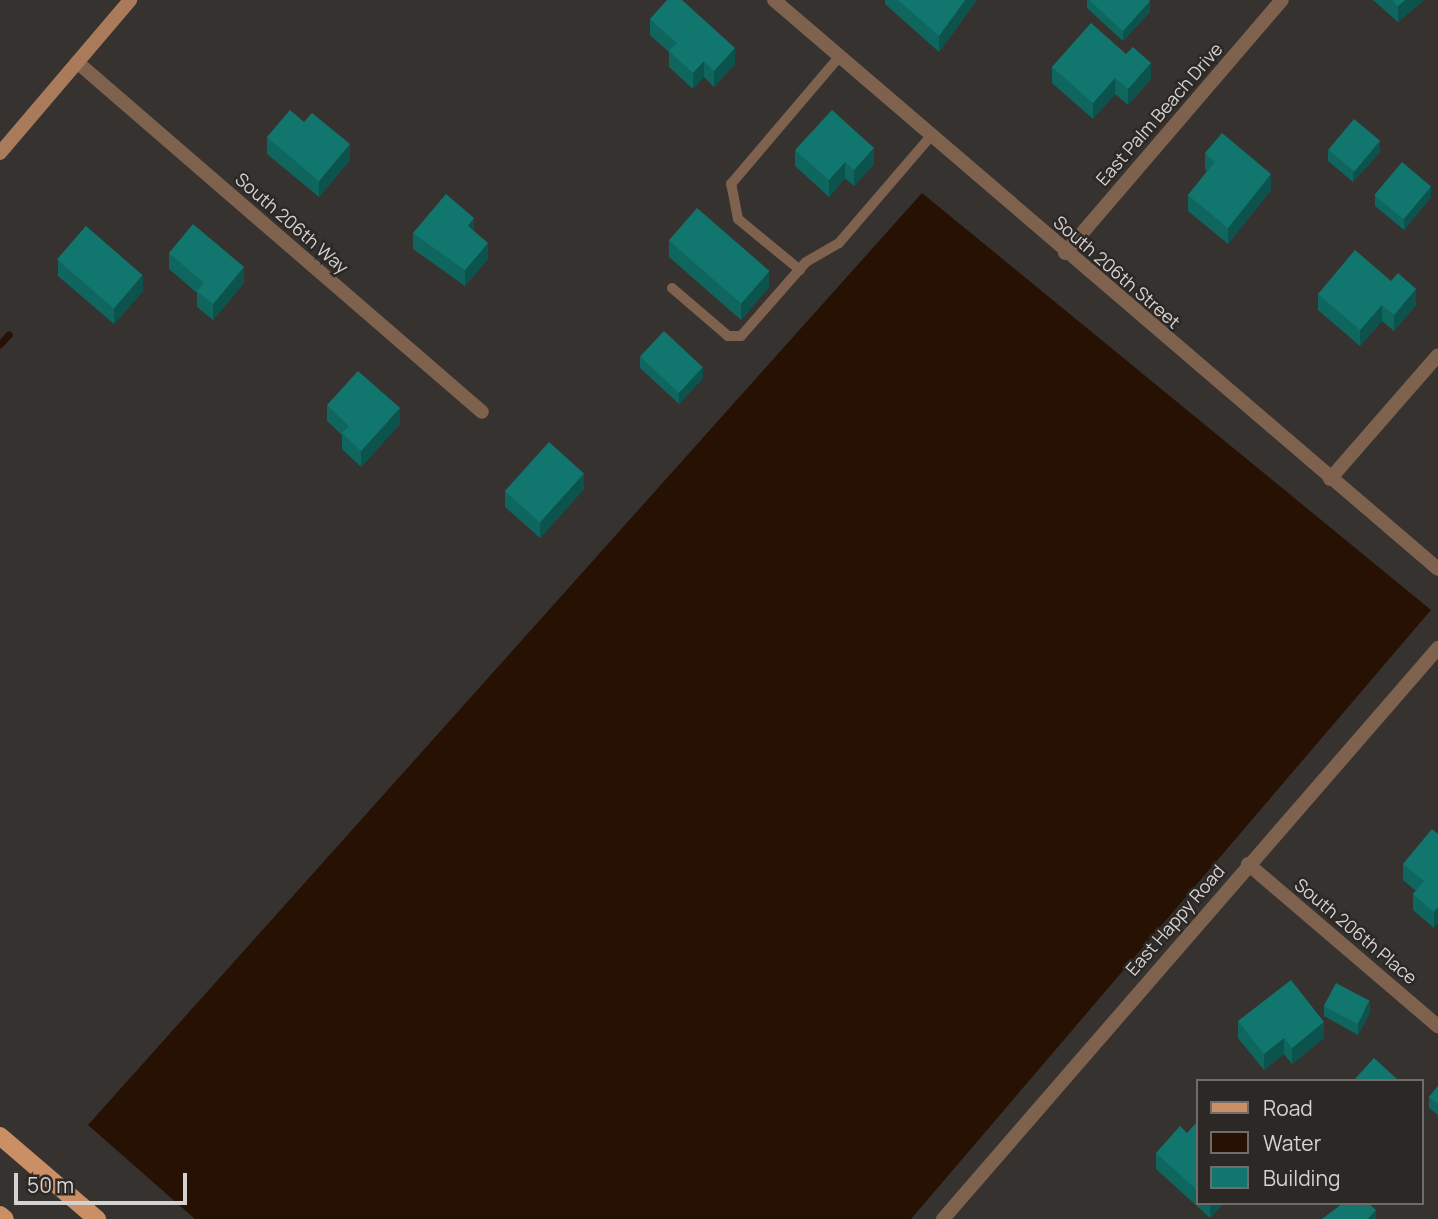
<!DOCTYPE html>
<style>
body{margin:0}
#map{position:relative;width:1438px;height:1219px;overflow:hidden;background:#363230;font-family:Manrope,sans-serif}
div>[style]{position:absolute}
.water>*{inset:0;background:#261103}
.stream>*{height:7px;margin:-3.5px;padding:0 3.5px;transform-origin:3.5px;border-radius:3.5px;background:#261103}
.lane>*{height:10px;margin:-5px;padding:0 5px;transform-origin:5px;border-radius:5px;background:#7f624e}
.street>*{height:14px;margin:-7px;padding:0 7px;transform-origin:7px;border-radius:7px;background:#7f624e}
.secondary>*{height:14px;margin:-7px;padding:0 7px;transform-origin:7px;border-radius:7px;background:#a97b5b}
.primary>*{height:18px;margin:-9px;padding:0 9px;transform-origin:9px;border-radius:9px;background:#ca8f64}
.wall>*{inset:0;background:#0f665f}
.shaded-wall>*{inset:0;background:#0c534d}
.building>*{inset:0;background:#11776e;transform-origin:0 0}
span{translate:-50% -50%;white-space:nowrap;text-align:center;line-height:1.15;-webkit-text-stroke:5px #2c2826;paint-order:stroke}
.street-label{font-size:18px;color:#d5d3d1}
.legend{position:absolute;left:1196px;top:1079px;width:228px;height:126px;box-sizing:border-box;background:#2c2826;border:2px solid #706c6a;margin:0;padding:9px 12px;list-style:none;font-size:21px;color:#d5d3d1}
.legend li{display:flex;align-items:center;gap:14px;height:35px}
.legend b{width:35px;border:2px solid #706c6a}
.scale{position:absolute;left:14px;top:1173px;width:173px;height:32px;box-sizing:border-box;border:4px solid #d5d3d1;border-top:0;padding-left:9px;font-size:21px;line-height:24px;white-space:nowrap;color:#d5d3d1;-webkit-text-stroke:5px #2c2826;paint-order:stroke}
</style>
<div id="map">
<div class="water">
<div style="clip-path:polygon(922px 193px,1431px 610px,911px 1219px,195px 1219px,88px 1125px)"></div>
</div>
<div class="stream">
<div style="left:0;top:344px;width:13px;rotate:-48deg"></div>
</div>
<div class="lane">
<div style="left:800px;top:270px;width:80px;rotate:-140.6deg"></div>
<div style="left:738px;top:219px;width:36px;rotate:-101deg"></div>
<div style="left:731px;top:184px;width:167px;rotate:-49.6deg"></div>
<div style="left:672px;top:288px;width:74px;rotate:40.6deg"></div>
<div style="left:728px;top:336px;width:13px"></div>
<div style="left:741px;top:336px;width:98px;rotate:-48.7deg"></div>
<div style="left:806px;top:262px;width:38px;rotate:-30deg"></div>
<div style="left:839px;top:243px;width:141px;rotate:-49.3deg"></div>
</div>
<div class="street">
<div style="left:774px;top:0;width:874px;rotate:40.59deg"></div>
<div style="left:77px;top:62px;width:535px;rotate:40.83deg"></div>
<div style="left:1065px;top:253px;width:333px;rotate:-49.4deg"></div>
<div style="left:1330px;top:479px;width:164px;rotate:-48.9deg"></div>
<div style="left:1248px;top:864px;width:250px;rotate:40.5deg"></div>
<div style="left:943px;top:1219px;width:756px;rotate:-49.08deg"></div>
</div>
<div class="secondary">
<div style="left:0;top:153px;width:201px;rotate:-49.6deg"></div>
</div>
<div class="primary">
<div style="left:0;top:1136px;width:128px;rotate:40.6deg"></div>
<div style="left:0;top:1215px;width:6px;rotate:39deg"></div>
</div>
<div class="wall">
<div style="clip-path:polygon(885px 0,977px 0,939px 52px,885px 4px)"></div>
<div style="clip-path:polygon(1087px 0,1149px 0,1150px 12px,1123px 41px,1087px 8px)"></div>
<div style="clip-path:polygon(1373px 0,1424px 0,1398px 22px)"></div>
<div style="clip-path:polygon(650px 19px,735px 64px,714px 87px,704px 77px,693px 89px,669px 67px,669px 52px,650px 35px)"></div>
<div style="clip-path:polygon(1052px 67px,1151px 79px,1128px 105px,1115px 94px,1093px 119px,1052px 83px)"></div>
<div style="clip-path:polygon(267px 137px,350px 160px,319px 197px,267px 154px)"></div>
<div style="clip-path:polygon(795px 150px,874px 164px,854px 186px,845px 178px,829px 197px,795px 166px)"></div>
<div style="clip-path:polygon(1328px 150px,1380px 152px,1353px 182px,1328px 161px)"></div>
<div style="clip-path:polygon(1205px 153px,1271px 190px,1228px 244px,1188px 211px,1188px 195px,1207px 171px,1205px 169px)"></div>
<div style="clip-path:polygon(1375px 195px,1431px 197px,1404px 230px,1375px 206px)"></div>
<div style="clip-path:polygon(474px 231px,488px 259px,465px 286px,413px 249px,413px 233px)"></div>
<div style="clip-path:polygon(669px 241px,769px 287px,741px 320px,669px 257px)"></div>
<div style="clip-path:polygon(169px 253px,244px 283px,213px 320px,197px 307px,197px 293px,169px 269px)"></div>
<div style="clip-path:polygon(58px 260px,143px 291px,114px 324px,58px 276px)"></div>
<div style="clip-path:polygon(1318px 294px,1416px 305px,1394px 331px,1382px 321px,1360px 346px,1318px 310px)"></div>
<div style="clip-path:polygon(640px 357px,703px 378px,679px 404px,640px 368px)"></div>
<div style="clip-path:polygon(327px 405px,400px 424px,361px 467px,342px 449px,342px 435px,327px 421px)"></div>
<div style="clip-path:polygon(584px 489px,540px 538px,505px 507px,505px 491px)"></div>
<div style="clip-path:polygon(1438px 834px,1434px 928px,1413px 910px,1413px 894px,1416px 891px,1403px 880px,1403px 864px)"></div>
<div style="clip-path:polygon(1324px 1006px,1370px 1012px,1358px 1035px,1324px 1016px)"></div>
<div style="clip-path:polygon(1238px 1021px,1324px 1038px,1292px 1064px,1284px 1054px,1264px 1070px,1238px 1038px)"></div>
<div style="clip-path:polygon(1438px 1086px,1438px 1115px,1429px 1108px,1429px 1097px)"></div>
<div style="clip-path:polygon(1198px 1121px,1198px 1203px,1224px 1203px,1210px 1218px,1156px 1169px,1156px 1153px,1187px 1133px)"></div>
</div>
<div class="shaded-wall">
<div style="clip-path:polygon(965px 0,977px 0,939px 52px,939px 36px)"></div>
<div style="clip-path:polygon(1405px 0,1424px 0,1398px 22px,1398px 6px)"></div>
<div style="clip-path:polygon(1150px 1px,1150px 12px,1123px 41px,1123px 31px)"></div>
<div style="clip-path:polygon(735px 48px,735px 64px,714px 87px,714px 71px)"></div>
<div style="clip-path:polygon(704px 61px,704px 77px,693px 89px,693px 73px)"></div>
<div style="clip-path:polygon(1151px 63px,1151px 79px,1128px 105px,1128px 89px)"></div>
<div style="clip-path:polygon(1115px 78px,1115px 94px,1093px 119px,1093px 103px)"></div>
<div style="clip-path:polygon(1380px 141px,1380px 152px,1353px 182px,1353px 172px)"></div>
<div style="clip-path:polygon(350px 144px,350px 160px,319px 197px,319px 181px)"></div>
<div style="clip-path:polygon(874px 148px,874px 164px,854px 186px,854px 170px)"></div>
<div style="clip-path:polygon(845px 162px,845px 178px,829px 197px,829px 180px)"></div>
<div style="clip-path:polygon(1271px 174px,1271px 190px,1228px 244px,1228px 228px)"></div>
<div style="clip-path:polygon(1431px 186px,1431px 197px,1404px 230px,1404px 219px)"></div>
<div style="clip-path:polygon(474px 218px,474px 235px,468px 226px)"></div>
<div style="clip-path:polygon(488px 243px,488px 259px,465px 286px,465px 270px)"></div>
<div style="clip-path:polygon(244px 267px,244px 283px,213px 320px,213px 304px)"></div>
<div style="clip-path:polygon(769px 271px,769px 287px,741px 320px,741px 303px)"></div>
<div style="clip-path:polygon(143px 275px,143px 291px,114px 324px,114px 308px)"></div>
<div style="clip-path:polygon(1416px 289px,1416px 305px,1394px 331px,1394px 315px)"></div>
<div style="clip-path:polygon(1382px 305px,1382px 321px,1360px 346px,1360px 330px)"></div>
<div style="clip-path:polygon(703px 367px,703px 378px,679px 404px,679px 393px)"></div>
<div style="clip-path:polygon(400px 408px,400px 424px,361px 467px,361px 451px)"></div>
<div style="clip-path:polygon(584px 473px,584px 489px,540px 538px,540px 522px)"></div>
<div style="clip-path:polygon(1438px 907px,1438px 923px,1434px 928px,1434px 912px)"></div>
<div style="clip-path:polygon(1370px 1001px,1370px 1012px,1358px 1035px,1358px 1024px)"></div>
<div style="clip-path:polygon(1324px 1022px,1324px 1038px,1292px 1064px,1292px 1048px)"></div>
<div style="clip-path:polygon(1284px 1038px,1284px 1054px,1264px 1070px,1264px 1054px)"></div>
<div style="clip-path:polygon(1210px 1203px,1224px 1203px,1210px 1218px)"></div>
<div style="clip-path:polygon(1376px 1210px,1376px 1219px,1368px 1219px)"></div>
</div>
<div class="building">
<div style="clip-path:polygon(667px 0,682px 0,735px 48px,714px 71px,704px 61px,693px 73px,669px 51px,677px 43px,650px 19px)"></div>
<div style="clip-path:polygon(898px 0,965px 0,939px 36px)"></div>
<div style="clip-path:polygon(1089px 0,1149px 0,1150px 1px,1123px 31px)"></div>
<div style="clip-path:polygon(1392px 0,1405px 0,1398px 6px)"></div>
<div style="clip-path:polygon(1091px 23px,1126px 54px,1133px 47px,1151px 63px,1128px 89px,1115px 78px,1093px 103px,1052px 67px)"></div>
<div style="clip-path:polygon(290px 110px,304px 122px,312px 113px,350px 144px,319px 181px,267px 137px)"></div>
<div style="clip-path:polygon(832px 110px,874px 148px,854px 170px,845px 162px,829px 180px,795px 150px)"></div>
<div style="left:1354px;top:119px;width:34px;height:40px;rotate:40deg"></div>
<div style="clip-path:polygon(1222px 133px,1271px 174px,1228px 228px,1188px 195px,1215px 162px,1205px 153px)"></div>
<div style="left:1402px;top:162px;width:38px;height:43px;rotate:40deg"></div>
<div style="clip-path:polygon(446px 194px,474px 218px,468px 226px,488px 243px,465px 270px,413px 233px)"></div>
<div style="left:697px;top:208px;width:96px;height:43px;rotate:41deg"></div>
<div style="clip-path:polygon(193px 224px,244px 267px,213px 304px,197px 291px,204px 283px,169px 253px)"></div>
<div style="left:86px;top:226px;width:75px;height:44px;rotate:41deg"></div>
<div style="clip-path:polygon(1355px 250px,1391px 281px,1398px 273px,1416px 289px,1394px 315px,1382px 305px,1360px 330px,1318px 294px)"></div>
<div style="left:664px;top:331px;width:53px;height:35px;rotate:43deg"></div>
<div style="clip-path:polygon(358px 371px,400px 408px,361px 451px,342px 433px,349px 426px,327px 405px)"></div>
<div style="left:549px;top:442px;width:47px;height:66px;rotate:42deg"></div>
<div style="clip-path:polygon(1432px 829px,1438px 834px,1438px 907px,1434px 912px,1413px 894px,1424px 881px,1403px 864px)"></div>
<div style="clip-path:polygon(1291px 980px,1324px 1022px,1292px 1048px,1284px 1038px,1264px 1054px,1238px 1021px)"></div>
<div style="left:1336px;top:983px;width:38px;height:26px;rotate:28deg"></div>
<div style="clip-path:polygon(1374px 1058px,1399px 1081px,1353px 1081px)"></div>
<div style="clip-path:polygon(1438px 1086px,1438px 1104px,1429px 1097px)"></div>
<div style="clip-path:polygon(1198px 1121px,1198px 1191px,1156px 1153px,1180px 1126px,1187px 1133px)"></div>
<div style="clip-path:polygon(1343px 1203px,1368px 1203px,1376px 1210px,1368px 1219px,1322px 1219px)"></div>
</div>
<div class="street-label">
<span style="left:1159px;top:114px;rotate:-49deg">East Palm Beach Drive</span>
<span style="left:292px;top:223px;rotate:41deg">South 206th Way</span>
<span style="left:1117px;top:272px;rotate:41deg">South 206th Street</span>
<span style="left:1175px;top:920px;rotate:-49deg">East Happy Road</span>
<span style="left:1356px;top:931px;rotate:40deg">South 206th Place</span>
</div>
<ul class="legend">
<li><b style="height:9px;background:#ca8f64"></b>Road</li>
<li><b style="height:19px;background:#261103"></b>Water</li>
<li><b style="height:19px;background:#11776e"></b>Building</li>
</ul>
<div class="scale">50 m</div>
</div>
